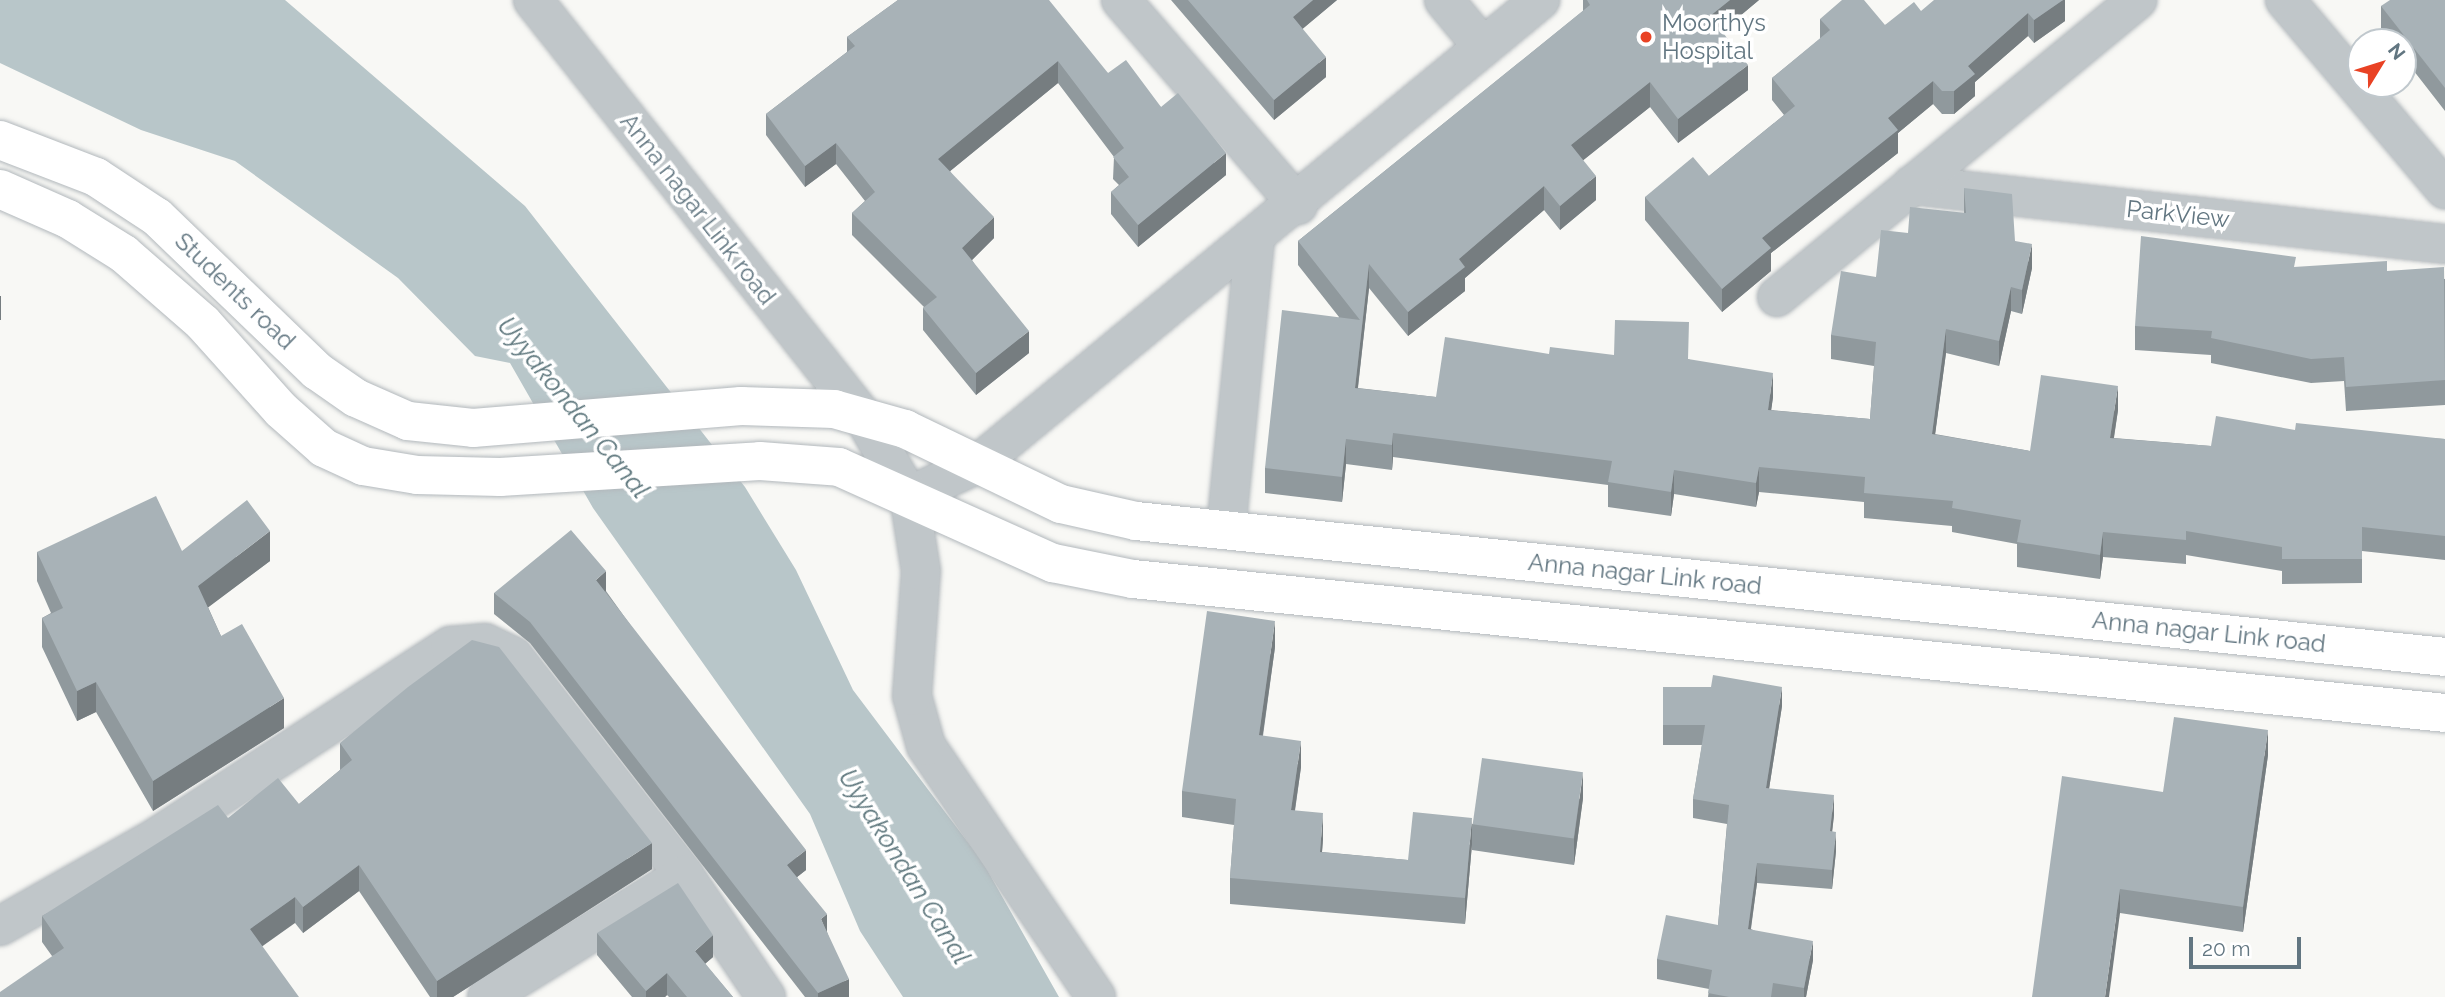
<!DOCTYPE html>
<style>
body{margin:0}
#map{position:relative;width:2445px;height:997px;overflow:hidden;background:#f8f8f5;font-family:Raleway,sans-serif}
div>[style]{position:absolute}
.water>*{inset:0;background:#b8c6c9}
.roads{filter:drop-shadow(0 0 2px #b2b8bc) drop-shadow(0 0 2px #b2b8bc)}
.minor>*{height:38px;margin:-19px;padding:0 19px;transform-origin:19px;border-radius:19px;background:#c0c6c9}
.tertiary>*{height:38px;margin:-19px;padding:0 19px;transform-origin:19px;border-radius:19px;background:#c0c6c9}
.primary>*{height:38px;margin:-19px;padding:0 19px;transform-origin:19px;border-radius:19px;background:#fff}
.wall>*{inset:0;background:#90999d}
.shaded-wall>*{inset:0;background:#767d80;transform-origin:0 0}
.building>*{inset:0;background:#a8b2b7;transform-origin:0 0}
.dots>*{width:19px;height:19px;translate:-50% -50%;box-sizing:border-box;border:4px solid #fff;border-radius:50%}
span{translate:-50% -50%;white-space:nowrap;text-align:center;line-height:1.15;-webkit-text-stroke:7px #fff;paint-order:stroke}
.poi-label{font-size:24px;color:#627681}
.left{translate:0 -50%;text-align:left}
.street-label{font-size:24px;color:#627681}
.water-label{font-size:26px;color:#5d767c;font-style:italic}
.north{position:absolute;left:2347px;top:28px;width:70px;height:70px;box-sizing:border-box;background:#fff;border:2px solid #c0c8cd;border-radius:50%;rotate:52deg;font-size:19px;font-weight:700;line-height:28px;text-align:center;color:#627681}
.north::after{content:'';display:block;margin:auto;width:24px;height:32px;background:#e94224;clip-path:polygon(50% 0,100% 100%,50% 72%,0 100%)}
.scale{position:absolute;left:2189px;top:937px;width:112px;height:32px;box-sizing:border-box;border:4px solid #627681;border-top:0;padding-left:9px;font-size:21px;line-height:24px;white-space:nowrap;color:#627681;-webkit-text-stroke:5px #fff;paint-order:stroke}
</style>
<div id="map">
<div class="water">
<div style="clip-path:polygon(0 0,285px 0,525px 206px,745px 487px,796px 570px,853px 690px,982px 861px,1059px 997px,903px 997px,860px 931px,810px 814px,593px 508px,510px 363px,475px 356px,398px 278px,235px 161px,141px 130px,0 63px)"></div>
</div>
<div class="roads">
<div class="minor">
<div style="left:1121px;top:0;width:271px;rotate:49.2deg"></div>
<div style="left:1444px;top:0;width:61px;rotate:50.3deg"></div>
<div style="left:2285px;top:0;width:248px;rotate:49.8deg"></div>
<div style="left:1912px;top:185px;width:536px;rotate:6.32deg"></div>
<div style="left:1777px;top:297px;width:467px;rotate:-39.5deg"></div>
<div style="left:1226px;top:530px;width:291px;rotate:-84.3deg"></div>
<div style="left:0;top:926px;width:180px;rotate:-29.5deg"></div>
<div style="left:157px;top:837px;width:350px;rotate:-33.1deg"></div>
<div style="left:450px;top:646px;width:35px;rotate:-5deg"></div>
<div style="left:485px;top:643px;width:31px;rotate:25deg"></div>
<div style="left:513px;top:656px;width:278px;rotate:52deg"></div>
<div style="left:684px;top:875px;width:147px;rotate:56.1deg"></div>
<div style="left:487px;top:997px;width:232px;rotate:-31.8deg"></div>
<div style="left:1096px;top:997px;width:303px;rotate:-124.1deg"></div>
<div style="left:926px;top:746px;width:52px;rotate:-105.6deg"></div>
<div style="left:912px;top:696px;width:125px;rotate:-85.9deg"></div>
<div style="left:921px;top:571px;width:76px;rotate:-99.1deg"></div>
<div style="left:909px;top:496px;width:76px;rotate:-24.9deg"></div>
<div style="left:978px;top:464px;width:729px;rotate:-39.54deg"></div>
</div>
<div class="tertiary">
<div style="left:533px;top:0;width:533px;rotate:51.63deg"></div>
<div style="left:864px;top:418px;width:90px;rotate:60deg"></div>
</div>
<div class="primary">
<div style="left:0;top:140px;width:103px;rotate:21.1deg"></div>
<div style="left:96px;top:177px;width:73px;rotate:33.3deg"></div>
<div style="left:157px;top:217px;width:222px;rotate:43.9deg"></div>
<div style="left:317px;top:371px;width:47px;rotate:34.7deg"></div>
<div style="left:356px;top:398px;width:57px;rotate:23.9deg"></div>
<div style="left:408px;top:421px;width:65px;rotate:6.1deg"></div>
<div style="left:473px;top:428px;width:269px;rotate:-4.7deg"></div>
<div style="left:741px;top:406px;width:93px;rotate:1.8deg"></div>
<div style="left:834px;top:409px;width:74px;rotate:15.7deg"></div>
<div style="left:905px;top:429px;width:173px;rotate:25.7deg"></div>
<div style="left:1061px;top:504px;width:77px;rotate:12.8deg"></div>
<div style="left:1136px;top:521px;width:1316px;rotate:5.93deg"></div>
<div style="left:0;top:189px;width:74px;rotate:23.8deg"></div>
<div style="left:68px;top:219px;width:66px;rotate:32deg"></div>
<div style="left:124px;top:254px;width:105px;rotate:41.1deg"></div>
<div style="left:203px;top:323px;width:117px;rotate:48.1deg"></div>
<div style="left:281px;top:410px;width:57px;rotate:41.5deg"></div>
<div style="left:324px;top:448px;width:43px;rotate:24.8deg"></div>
<div style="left:363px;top:466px;width:55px;rotate:9.5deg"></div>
<div style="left:417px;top:475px;width:83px;rotate:1.4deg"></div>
<div style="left:500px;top:477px;width:260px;rotate:-3.5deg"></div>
<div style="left:760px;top:461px;width:79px;rotate:4.3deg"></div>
<div style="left:839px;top:467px;width:235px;rotate:24.2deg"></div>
<div style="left:1053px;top:563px;width:82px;rotate:11.3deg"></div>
<div style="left:1133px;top:579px;width:1319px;rotate:5.83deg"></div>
</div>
</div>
<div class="wall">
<div style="clip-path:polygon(898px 0,1108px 73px,1161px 107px,1226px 175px,1138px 247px,1111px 214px,1111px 192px,1119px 185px,1113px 179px,1114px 157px,1058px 83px,950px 171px,994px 238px,972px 260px,1029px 353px,976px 395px,923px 330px,923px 308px,924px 307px,852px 235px,852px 213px,865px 201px,836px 164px,805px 187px,766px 135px,766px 114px,847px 52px,847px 37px)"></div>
<div style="clip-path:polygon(1171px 0,1337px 0,1302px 29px,1326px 77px,1274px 120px)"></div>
<div style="clip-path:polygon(1583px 0,1759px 0,1722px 31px,1748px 90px,1678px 143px,1650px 107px,1583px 160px,1596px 200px,1560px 230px,1544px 210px,1465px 278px,1465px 291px,1408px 336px,1369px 288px,1358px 388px,1436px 397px,1549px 354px,1688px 359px,1773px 397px,1771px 410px,1870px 419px,1874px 366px,1831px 359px,1831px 335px,1876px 277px,1908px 233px,1964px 213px,1964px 188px,2015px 241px,2032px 268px,2022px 314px,2011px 311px,1999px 366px,1946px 353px,1935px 434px,2030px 451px,2118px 410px,2114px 438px,2211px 446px,2295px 430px,2445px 439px,2445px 560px,2362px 551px,2362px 583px,2282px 584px,2282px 571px,2186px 555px,2186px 564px,2103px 557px,2100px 579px,2017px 567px,2017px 544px,1952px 532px,1952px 526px,1864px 518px,1864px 502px,1759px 492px,1756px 507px,1674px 494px,1671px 516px,1608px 507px,1608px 485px,1393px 457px,1392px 470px,1346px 464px,1342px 502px,1265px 493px,1265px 468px,1339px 317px,1298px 265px,1298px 241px,1583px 11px)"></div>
<div style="clip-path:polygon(2065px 0,2065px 21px,2034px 43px,2028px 36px,1975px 82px,1975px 96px,1954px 114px,1942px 114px,1933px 104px,1898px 133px,1898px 153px,1771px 253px,1771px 271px,1722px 312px,1645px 220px,1645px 197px,1709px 176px,1784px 115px,1772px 100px,1772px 78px,1820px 39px,1820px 19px,1885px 25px,1921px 11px)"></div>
<div style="clip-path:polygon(2445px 0,2445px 111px,2403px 57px,2403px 42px,2391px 42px,2381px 29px,2381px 6px)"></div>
<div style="clip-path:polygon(2296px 267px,2387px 271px,2445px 279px,2445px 405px,2346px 411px,2344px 381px,2311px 383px,2211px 363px,2211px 355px,2135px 350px,2135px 326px)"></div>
<div style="clip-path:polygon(182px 551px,270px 561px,208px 607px,221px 636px,284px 728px,153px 811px,96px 712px,77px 721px,42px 647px,42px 618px,51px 613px,37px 581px,37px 552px)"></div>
<div style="clip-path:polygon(606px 591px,806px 870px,797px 877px,827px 932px,849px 997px,805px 997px,530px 643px,494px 614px,494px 593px)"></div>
<div style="clip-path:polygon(1275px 647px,1263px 736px,1301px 767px,1295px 811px,1323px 839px,1322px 852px,1408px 860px,1472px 844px,1465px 924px,1230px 904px,1230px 878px,1234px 825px,1182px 817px,1182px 791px)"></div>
<div style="clip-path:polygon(1663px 687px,1782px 706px,1769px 789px,1834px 815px,1832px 831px,1836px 851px,1832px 889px,1757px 883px,1751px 929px,1813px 960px,1806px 997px,1708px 997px,1709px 989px,1657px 979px,1657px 959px,1718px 925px,1727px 824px,1693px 818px,1693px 799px,1702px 745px,1663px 745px)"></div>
<div style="clip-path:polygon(340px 743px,652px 869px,453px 997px,430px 997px,359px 891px,303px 933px,295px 923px,52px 956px,42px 942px,42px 916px,228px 818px,299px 804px,340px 770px)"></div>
<div style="clip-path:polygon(2268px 755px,2243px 932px,2120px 913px,2032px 997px,2163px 792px)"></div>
<div style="clip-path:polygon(1583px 798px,1574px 865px,1472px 850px,1472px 824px)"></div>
<div style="clip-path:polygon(597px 933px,713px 957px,705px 964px,733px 997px,669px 997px,667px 995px,665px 997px,632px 997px,597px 955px)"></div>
</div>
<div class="shaded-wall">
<div style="clip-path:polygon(1313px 0,1337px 0,1293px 37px,1293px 17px)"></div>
<div style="clip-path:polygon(1730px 0,1759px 0,1710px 41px,1710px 16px)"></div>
<div style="clip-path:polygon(2063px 0,2065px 0,2065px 21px,2034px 43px,2034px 20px)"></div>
<div style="clip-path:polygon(2028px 13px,2028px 36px,1975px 82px,1975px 96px,1954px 114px,1954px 91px,1968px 66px)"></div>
<div style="clip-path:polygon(1326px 57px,1326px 77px,1274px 120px,1274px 100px)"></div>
<div style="clip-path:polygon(1058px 61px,1058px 83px,938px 181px,938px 159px)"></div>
<div style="clip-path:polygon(1748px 65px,1748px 90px,1678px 143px,1678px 119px)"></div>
<div style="clip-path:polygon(1933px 81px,1933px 104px,1898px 133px,1898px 153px,1771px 253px,1771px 271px,1722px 312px,1722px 289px,1762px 238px,1888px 118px)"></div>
<div style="clip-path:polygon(1650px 82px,1650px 107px,1571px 170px,1571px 145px)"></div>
<div style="clip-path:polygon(836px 143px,836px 164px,805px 187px,805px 166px)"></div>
<div style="clip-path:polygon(1226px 153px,1226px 175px,1138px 247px,1138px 225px)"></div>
<div style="clip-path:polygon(1596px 176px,1596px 200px,1560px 230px,1560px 206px)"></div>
<div style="clip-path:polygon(1544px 186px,1544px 210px,1465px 278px,1465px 291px,1408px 336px,1408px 312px,1459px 259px)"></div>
<div style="clip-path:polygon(994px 217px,994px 238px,962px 270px,962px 248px)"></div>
<div style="clip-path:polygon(2032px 244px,2032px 268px,2022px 314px,2022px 290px)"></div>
<div style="clip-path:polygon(1369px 264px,1369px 288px,1355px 412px,1355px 388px)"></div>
<div style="clip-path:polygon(2011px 287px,2011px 311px,1999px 366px,1999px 341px)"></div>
<div style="left:1px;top:296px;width:24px;height:1px;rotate:90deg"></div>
<div style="clip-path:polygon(1946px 329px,1946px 353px,1932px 458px,1932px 434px)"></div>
<div style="clip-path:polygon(1029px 331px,1029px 353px,976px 395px,976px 373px)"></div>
<div style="clip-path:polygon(1773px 373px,1773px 397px,1768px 434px,1768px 410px)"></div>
<div style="clip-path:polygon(2118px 386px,2118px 410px,2110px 462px,2110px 438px)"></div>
<div style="clip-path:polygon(1393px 433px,1393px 457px,1392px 470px,1392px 445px)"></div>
<div style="clip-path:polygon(1346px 439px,1346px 464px,1342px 502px,1342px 477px)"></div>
<div style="clip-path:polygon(1759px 467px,1759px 492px,1756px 507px,1756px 483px)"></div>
<div style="clip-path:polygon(1674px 470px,1674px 494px,1671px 516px,1671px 492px)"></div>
<div style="clip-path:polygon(270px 531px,270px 561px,198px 615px,198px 586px)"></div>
<div style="clip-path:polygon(2103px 532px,2103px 557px,2100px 579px,2100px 555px)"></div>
<div style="clip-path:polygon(606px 571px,606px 591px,596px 600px,596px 580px)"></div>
<div style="clip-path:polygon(1275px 621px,1275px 647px,1259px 761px,1259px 735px)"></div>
<div style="clip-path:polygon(96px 682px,96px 712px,77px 721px,77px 691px)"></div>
<div style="clip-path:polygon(1782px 687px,1782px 706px,1766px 808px,1766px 788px)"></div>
<div style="clip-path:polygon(284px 698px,284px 728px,153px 811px,153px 781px)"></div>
<div style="clip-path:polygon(2268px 730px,2268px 755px,2243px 932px,2243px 907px)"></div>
<div style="clip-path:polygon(1301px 741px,1301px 767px,1291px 836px,1291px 810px)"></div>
<div style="clip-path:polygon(1583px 773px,1583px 798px,1574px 865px,1574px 839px)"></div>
<div style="clip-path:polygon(1834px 795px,1834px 815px,1830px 851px,1830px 831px)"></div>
<div style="clip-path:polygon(1323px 813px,1323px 839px,1320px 877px,1320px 852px)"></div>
<div style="clip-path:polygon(1472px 818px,1472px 844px,1465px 924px,1465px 898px)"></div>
<div style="clip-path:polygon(1836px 832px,1836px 851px,1832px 889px,1832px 870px)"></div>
<div style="clip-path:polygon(652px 843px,652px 869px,453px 997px,437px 997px,437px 981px)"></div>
<div style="clip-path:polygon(806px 850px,806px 870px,787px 885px,787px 865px)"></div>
<div style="clip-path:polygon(1757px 863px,1757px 883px,1748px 948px,1748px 929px)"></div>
<div style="clip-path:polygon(359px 865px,359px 891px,303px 933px,303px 907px)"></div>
<div style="clip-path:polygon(2120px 889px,2120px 913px,2109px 997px,2105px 997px)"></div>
<div style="clip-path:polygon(295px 897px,295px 923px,250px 955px,250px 929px)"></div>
<div style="clip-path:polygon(827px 914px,827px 934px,821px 919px)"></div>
<div style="clip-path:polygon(713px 935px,713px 957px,695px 972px,695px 951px)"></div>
<div style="clip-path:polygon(1813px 941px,1813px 960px,1806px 997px,1804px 997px,1804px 988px)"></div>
<div style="clip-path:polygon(667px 973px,667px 995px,665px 997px,646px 997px,646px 991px)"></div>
<div style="clip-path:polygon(849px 979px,849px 997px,818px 997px,818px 993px)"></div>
</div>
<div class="building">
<div style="clip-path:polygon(898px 0,1049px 0,1108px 73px,1126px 60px,1161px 107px,1178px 93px,1226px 153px,1138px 225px,1111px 192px,1129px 177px,1113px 157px,1124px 148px,1058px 61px,938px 159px,994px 217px,962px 248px,1029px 331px,976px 373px,923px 308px,937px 297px,852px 213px,875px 192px,836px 143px,805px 166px,766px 114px,855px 46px,847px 37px)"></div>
<div style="clip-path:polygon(1188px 0,1313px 0,1293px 17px,1326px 57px,1274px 100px)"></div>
<div style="clip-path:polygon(1587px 0,1730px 0,1710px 16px,1748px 65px,1678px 119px,1650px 82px,1571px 145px,1596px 176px,1560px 206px,1544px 186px,1459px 259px,1465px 267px,1408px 312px,1369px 264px,1355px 388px,1436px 397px,1445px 337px,1549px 354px,1550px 347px,1614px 355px,1615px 320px,1689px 322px,1688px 359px,1773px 373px,1768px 410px,1870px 419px,1876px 342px,1831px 335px,1841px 271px,1876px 277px,1881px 230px,1908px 233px,1910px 207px,1966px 213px,1964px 188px,2012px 194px,2015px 241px,2032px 244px,2022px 290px,2011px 287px,1999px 341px,1946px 329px,1932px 434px,2030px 451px,2041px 375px,2118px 386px,2110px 438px,2211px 446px,2216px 416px,2295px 430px,2296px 423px,2445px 439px,2445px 536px,2362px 527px,2362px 559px,2282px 559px,2282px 547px,2186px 531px,2186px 540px,2103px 532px,2100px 555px,2017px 542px,2021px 520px,1952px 508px,1953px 501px,1864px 493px,1865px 477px,1759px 467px,1756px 483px,1674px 470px,1671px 492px,1608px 482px,1612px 461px,1393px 433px,1392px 445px,1346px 439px,1342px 477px,1265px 468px,1282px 310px,1360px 320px,1298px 241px,1590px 5px)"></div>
<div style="clip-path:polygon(1842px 0,1864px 0,1885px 25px,1914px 2px,1921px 11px,1934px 0,2063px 0,2034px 20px,2028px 13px,1968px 66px,1975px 74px,1954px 91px,1942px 91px,1933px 81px,1888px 118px,1898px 130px,1762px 238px,1771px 248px,1722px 289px,1645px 197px,1693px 157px,1709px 176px,1795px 106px,1772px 78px,1830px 30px,1820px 19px)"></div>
<div style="clip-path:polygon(2390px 0,2445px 0,2445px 88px,2381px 6px)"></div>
<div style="clip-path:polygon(2141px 236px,2296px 257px,2294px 267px,2387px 261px,2387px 271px,2444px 267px,2445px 380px,2346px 387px,2344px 357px,2311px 359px,2211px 338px,2212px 331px,2135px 326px)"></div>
<div style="clip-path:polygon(156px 496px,182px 551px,247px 500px,270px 531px,198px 586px,221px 636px,242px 624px,284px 698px,153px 781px,96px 682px,77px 691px,42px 618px,63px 608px,37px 552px)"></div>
<div style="clip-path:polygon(571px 530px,606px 571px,596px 580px,806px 850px,787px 865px,827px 914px,821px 919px,849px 979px,818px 993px,530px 622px,494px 593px)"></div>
<div style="clip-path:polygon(1207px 611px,1275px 621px,1259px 735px,1301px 741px,1291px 810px,1323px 813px,1320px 852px,1408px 860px,1413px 812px,1472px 818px,1465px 898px,1230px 878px,1236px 799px,1182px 791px)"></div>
<div style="clip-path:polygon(472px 640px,499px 647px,652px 843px,437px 981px,359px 865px,303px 907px,295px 897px,250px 929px,299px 997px,0 997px,0 992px,64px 948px,42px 916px,218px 805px,228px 818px,278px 778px,299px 804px,352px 760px,340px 743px,408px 687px)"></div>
<div style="clip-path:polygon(1713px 675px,1782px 687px,1766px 788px,1834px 795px,1830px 831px,1836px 832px,1832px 870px,1757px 863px,1748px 929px,1813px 941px,1804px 988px,1773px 983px,1771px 997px,1729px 997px,1708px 993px,1712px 970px,1657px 959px,1666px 915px,1718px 925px,1729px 805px,1693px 799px,1705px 725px,1663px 725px,1663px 687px,1711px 687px)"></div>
<div style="clip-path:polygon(2174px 717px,2268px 730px,2243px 907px,2120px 889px,2105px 997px,2032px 997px,2062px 776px,2163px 792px)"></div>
<div style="left:1482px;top:758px;width:102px;height:67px;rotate:8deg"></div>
<div style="clip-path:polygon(678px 883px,713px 935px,695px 951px,733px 997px,687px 997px,667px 973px,646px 991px,597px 933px)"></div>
</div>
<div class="dots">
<div style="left:1646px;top:37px;background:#e94224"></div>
</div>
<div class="poi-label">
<span class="left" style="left:1662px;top:37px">Moorthys<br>Hospital</span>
</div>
<div class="street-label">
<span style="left:698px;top:209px;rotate:52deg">Anna nagar Link road</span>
<span style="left:2178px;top:214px;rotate:6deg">ParkView</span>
<span style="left:235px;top:291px;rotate:44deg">Students road</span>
<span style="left:1645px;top:574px;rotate:6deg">Anna nagar Link road</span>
<span style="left:2209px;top:632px;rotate:6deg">Anna nagar Link road</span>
</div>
<div class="water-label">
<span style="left:573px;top:408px;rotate:51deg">Uyyakondan Canal</span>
<span style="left:904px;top:867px;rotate:58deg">Uyyakondan Canal</span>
</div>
<div class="north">N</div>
<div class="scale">20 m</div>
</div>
